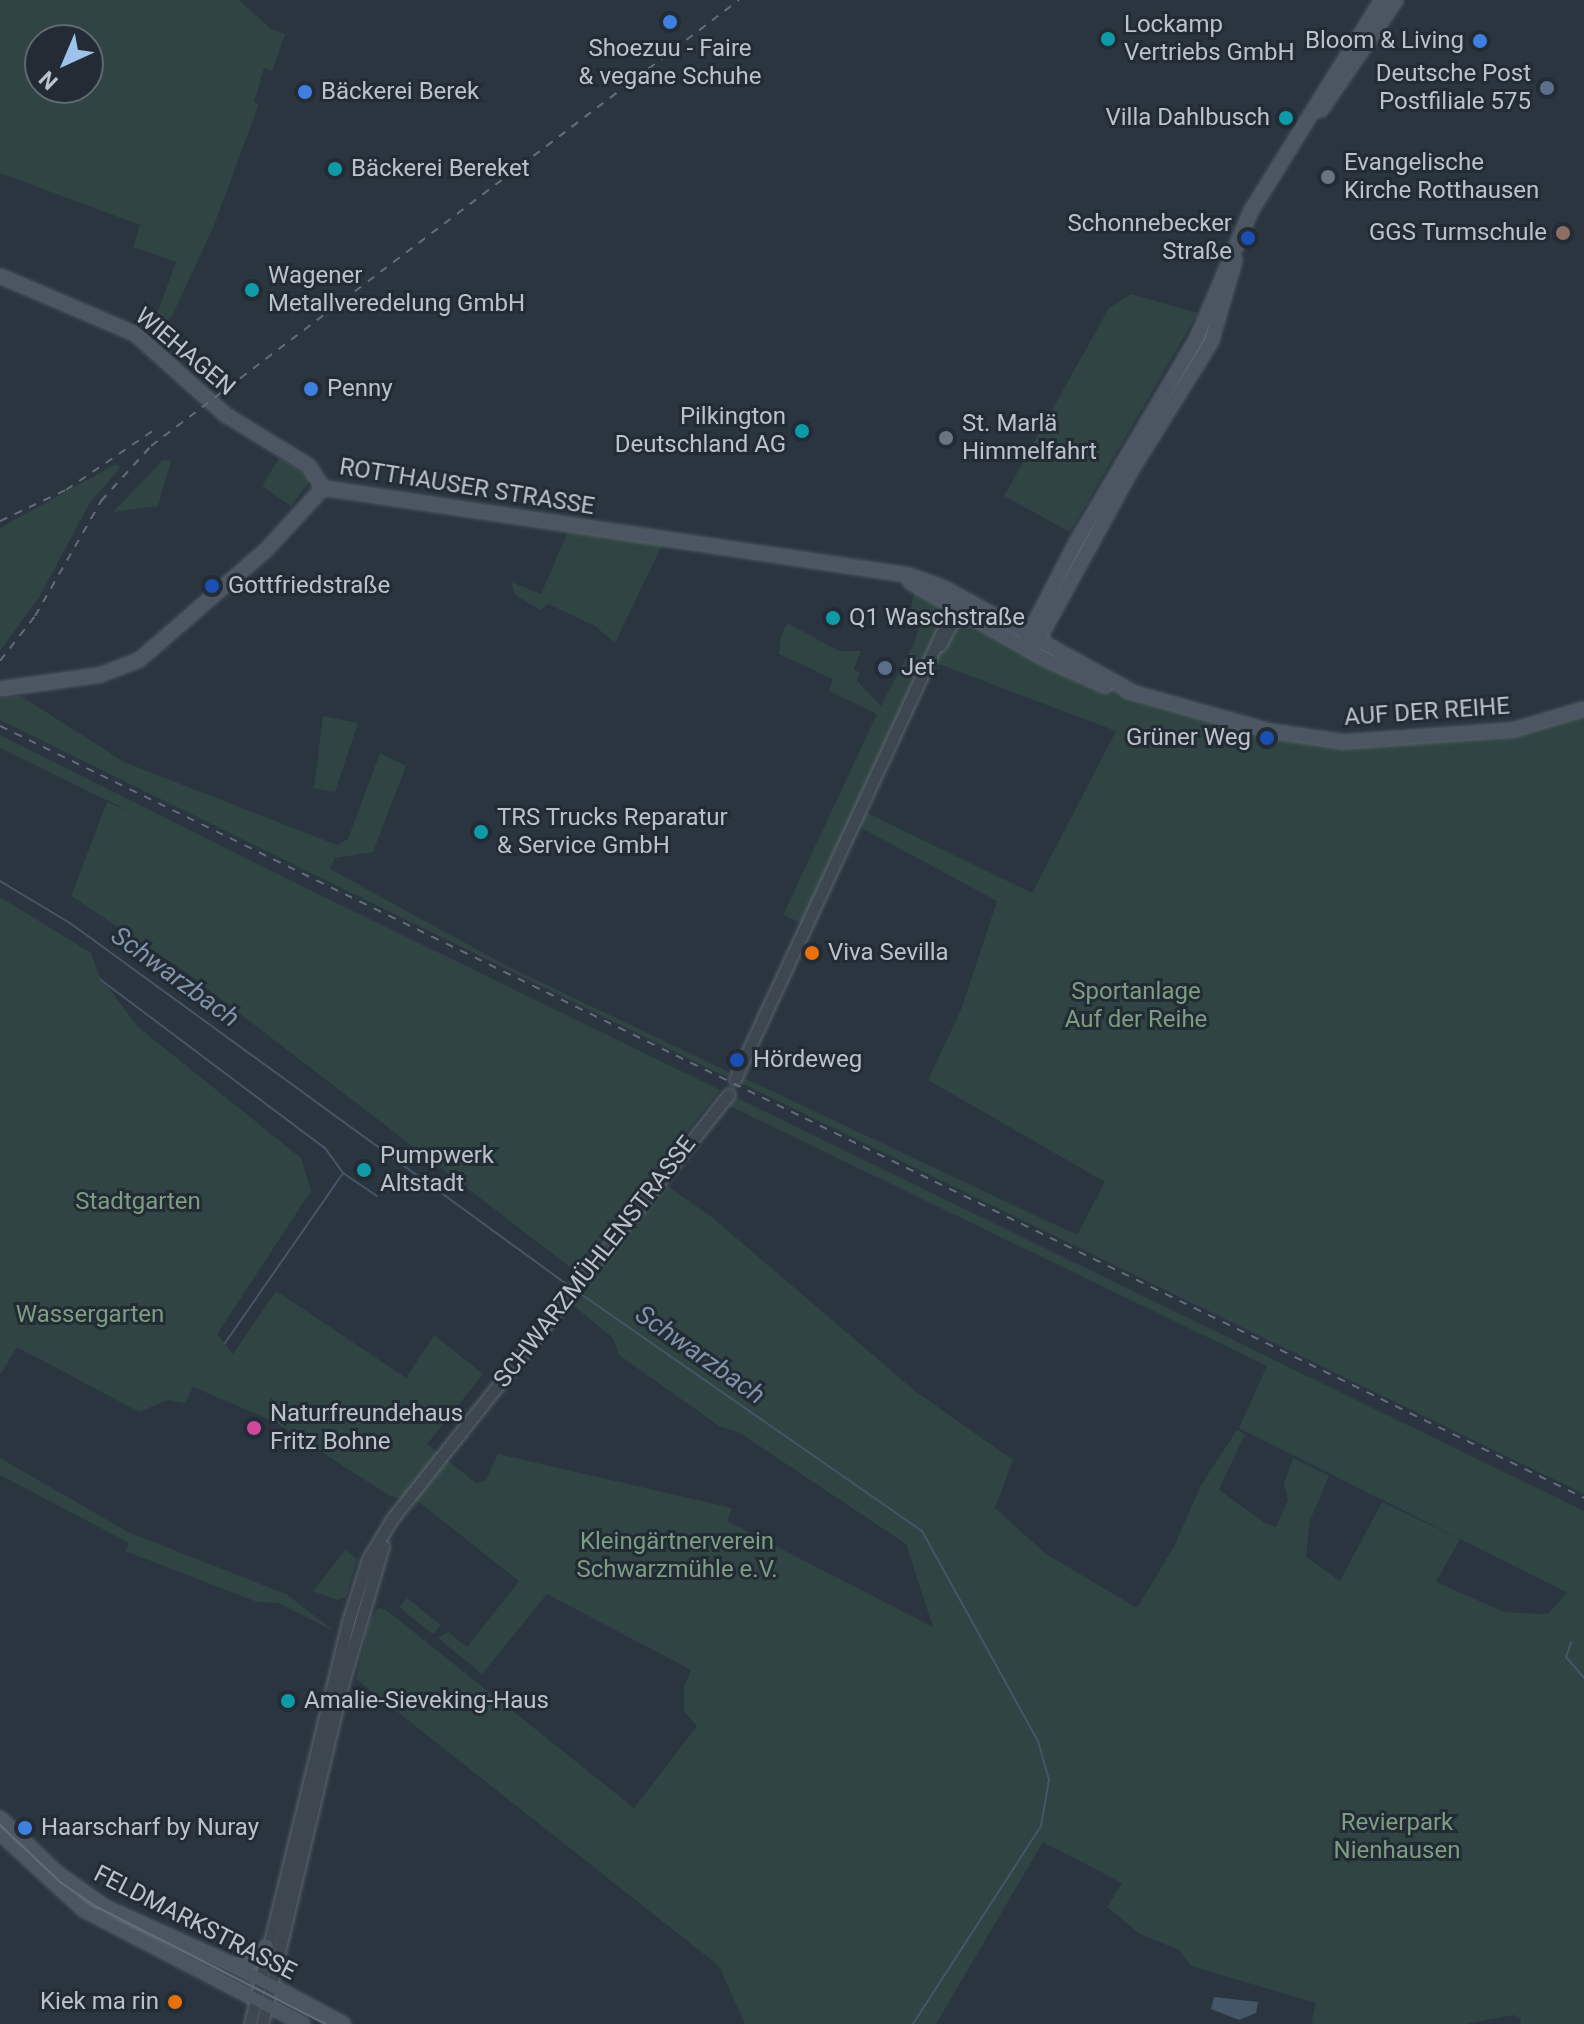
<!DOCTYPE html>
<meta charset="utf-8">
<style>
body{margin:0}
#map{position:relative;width:1584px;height:2024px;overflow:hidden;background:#2a3540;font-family:Roboto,sans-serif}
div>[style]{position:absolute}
.green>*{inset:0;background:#2f4443;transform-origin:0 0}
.water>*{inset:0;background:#445668}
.stream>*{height:2px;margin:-1px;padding:0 1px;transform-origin:1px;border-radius:1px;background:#445668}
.roads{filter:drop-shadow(0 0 2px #5c656d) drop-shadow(0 0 2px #5c656d)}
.tertiary>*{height:11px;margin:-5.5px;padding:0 5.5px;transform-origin:5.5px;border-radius:5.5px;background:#3e4750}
.secondary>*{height:12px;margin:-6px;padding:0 6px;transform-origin:6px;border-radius:6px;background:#4c5662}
.tram>*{height:2px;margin:-1px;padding:0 1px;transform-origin:1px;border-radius:1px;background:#636d78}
.rail>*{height:2px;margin-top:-1px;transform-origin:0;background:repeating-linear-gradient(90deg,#636d78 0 8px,transparent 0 16px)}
.dots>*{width:22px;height:22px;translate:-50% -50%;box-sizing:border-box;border:4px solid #232c35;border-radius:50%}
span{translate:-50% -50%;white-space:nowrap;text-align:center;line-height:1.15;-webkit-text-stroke:6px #232c35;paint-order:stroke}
.poi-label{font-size:24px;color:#bbc2ca}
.left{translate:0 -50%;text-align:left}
.right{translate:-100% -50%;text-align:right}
.street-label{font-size:24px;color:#bbc2ca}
.park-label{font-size:24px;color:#7c9d81}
.water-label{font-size:26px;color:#7f94a9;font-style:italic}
.north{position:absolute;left:24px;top:24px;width:80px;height:80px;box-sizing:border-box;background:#232c35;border:2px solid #606871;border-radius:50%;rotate:224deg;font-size:22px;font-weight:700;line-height:32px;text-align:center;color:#bbc2ca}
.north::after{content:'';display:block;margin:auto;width:28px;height:36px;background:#9dc2ec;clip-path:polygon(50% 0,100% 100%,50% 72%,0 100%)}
</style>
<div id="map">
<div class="green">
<div style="clip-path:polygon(evenodd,0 0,239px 0,271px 29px,285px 34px,272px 71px,264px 68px,254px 102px,259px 104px,213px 228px,172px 316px,159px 331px,144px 325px,158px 311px,176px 262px,133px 247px,140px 225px,0 173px,0 0,40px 40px,88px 40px,88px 88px,40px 88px,40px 40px)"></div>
<div style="clip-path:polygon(1131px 294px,1198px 313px,1070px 532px,1004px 496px,1109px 308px)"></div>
<div style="clip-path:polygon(279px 458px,312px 478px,291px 506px,262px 486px)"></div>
<div style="clip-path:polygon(163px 460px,171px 461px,158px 506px,113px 512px)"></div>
<div style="clip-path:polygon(116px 464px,120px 468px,89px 504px,40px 596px,0 651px,0 528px)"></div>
<div style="clip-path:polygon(570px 527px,663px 543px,615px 643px,595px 626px,548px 604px,541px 610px,515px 595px,511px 582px,541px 594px)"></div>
<div style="clip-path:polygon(915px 587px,948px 606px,802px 924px,783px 915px,877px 714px,829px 691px,833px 679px,779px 654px,781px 636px,787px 623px,839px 651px,861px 651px,854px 669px,860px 673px,857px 681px,881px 706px,915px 641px,922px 615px,911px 610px)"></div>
<div style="clip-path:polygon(962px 614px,1112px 689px,1298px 738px,1480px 734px,1584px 710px,1584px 1494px,741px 1083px,744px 1078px,1077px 1235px,1105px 1182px,928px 1080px,961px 1010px,997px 901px,856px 825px,863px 811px,1032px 893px,1116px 731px,931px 661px)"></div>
<div style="clip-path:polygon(21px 696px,124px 762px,337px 845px,348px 839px,380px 753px,406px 766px,373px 852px,335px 858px,330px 869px,511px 968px,729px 1072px,726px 1077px,0 720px,0 698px)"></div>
<div style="clip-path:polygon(323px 716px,358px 723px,335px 792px,314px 788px)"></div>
<div style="clip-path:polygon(0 735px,265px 868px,720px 1090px,575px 1271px,187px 973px,71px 896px,107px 802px,129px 811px,0 748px)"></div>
<div style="clip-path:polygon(0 897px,91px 953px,99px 975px,138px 1027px,301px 1158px,311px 1191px,217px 1334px,233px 1354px,276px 1291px,406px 1378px,434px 1335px,483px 1374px,427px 1444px,476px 1483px,486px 1480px,498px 1454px,732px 1508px,727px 1521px,933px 1627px,906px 1544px,740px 1433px,719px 1426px,619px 1355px,613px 1338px,574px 1306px,666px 1185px,713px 1218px,915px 1391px,1013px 1460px,995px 1508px,1046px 1554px,1137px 1608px,1175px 1545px,1201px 1485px,1237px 1430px,1245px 1434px,1219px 1490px,1265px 1523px,1276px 1527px,1288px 1500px,1284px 1484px,1293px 1458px,1329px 1476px,1310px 1520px,1306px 1557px,1340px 1581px,1382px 1502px,1460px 1539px,1436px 1582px,1504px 1612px,1548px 1614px,1567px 1593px,1574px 1596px,1239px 1428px,1267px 1366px,730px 1106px,735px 1097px,1584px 1511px,1584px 2024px,1520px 2024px,1521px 2018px,1513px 2015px,1466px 2024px,1311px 2024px,1316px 2003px,1191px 1966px,1179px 1950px,1140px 1934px,1107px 1907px,1122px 1883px,1043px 1842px,936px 2024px,745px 2024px,719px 1966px,356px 1679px,369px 1623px,378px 1608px,385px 1609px,634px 1808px,697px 1726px,684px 1711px,684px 1687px,691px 1670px,547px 1594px,482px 1674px,438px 1638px,448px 1632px,467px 1647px,519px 1581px,420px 1503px,390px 1496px,273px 1421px,193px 1387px,185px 1403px,168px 1400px,139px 1412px,17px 1347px,0 1375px)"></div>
<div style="clip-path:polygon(0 1458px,128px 1532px,286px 1594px,334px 1631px,278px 1603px,257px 1602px,125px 1551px,129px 1543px,0 1475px)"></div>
<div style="clip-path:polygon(345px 1550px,357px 1559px,346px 1597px,337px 1600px,313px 1591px)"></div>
<div style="left:407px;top:1598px;width:43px;height:12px;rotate:39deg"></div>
</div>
<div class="water">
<div style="clip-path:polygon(1214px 1997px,1258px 2002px,1256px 2013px,1239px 2020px,1211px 2009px)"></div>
</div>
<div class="stream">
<div style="left:0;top:881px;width:82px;rotate:31deg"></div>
<div style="left:70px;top:923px;width:617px;rotate:36.03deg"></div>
<div style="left:101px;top:980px;width:280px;rotate:36.9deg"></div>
<div style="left:325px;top:1148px;width:31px;rotate:54deg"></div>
<div style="left:343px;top:1173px;width:41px;rotate:34.1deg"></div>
<div style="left:578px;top:1292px;width:419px;rotate:34.8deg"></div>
<div style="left:922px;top:1531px;width:240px;rotate:61.1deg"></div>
<div style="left:1038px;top:1741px;width:41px;rotate:74.2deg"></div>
<div style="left:1049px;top:1780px;width:47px;rotate:99.9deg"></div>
<div style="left:1041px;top:1826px;width:236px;rotate:122.9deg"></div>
<div style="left:225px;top:1343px;width:207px;rotate:-55.2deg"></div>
<div style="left:1571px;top:1642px;width:16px;rotate:108deg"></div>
<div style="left:1566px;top:1657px;width:28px;rotate:49deg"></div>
</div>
<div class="roads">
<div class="tertiary">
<div style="left:940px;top:645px;width:47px;rotate:-61.8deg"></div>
<div style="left:735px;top:1079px;width:526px;rotate:-65.14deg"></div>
<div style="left:250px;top:2024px;width:411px;rotate:-76.3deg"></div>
<div style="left:347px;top:1625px;width:69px;rotate:-72.3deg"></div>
<div style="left:368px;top:1559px;width:47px;rotate:-59deg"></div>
<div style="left:392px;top:1519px;width:542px;rotate:-51.59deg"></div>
<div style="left:262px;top:2024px;width:344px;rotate:-76.7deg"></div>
<div style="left:341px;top:1689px;width:149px;rotate:-73.6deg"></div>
</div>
<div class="secondary">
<div style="left:1321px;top:110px;width:133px;rotate:-55.7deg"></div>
<div style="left:0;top:276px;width:147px;rotate:23.2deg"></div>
<div style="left:135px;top:334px;width:122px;rotate:41.7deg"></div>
<div style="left:226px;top:415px;width:97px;rotate:31.6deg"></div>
<div style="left:309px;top:466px;width:26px;rotate:58deg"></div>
<div style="left:910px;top:582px;width:158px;rotate:29.7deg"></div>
<div style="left:1047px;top:660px;width:64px;rotate:24.1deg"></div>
<div style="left:1035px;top:646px;width:202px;rotate:-61.3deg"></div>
<div style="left:1132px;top:469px;width:150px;rotate:-58.1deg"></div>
<div style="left:1211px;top:342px;width:85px;rotate:-73.7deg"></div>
<div style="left:1029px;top:649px;width:13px;rotate:-94deg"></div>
<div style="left:1028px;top:636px;width:105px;rotate:-62.7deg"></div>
<div style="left:1076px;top:543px;width:238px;rotate:-59.4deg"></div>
<div style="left:1197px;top:338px;width:138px;rotate:-67deg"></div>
<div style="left:1251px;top:211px;width:248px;rotate:-58.2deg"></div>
<div style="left:0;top:689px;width:101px;rotate:-8deg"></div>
<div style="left:100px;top:675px;width:42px;rotate:-21deg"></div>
<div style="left:139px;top:660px;width:169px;rotate:-40.9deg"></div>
<div style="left:267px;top:549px;width:83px;rotate:-47.4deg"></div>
<div style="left:323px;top:488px;width:591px;rotate:8.46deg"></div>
<div style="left:908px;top:575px;width:38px;rotate:20deg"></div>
<div style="left:944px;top:588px;width:217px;rotate:28.9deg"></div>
<div style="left:1127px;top:691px;width:148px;rotate:15.7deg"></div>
<div style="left:1269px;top:731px;width:76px;rotate:8.3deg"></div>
<div style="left:1344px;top:742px;width:169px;rotate:-4.1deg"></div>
<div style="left:1513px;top:730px;width:74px;rotate:-16.5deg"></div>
<div style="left:0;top:1818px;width:79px;rotate:44deg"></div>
<div style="left:57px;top:1873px;width:59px;rotate:35.3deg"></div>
<div style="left:105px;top:1907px;width:143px;rotate:24.4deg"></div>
<div style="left:235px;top:1966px;width:123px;rotate:28.2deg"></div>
<div style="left:0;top:1833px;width:114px;rotate:42.5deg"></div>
<div style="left:84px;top:1910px;width:247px;rotate:27.5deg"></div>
<div style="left:235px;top:1966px;width:17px;rotate:-13deg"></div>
<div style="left:252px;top:1962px;width:22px;rotate:-47deg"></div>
</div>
</div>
<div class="tram">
<div style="left:0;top:1825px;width:83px;rotate:43.5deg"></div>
<div style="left:60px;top:1882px;width:42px;rotate:34.4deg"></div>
<div style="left:95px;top:1906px;width:259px;rotate:27.1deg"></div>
</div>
<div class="rail">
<div style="left:0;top:521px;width:73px;rotate:-25.2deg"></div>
<div style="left:66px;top:490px;width:110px;rotate:-34.3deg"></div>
<div style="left:0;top:661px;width:57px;rotate:-52.1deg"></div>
<div style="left:35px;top:616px;width:133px;rotate:-60.1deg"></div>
<div style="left:101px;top:501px;width:74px;rotate:-47.7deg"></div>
<div style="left:151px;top:446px;width:738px;rotate:-37.18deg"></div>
<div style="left:0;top:726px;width:1762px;rotate:25.98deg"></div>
</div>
<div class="dots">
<div style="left:670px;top:22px;background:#3f7fe0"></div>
<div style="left:1108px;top:39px;background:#0f9aa8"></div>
<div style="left:1480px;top:41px;background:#3f7fe0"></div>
<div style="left:1547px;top:88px;background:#5c6f8a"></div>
<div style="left:305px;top:92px;background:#3f7fe0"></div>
<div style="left:1286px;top:118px;background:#0f9aa8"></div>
<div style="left:335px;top:169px;background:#0f9aa8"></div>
<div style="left:1328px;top:177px;background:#6b7280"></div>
<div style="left:1563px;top:233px;background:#8d6e63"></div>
<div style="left:1248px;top:238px;background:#1a4fb4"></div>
<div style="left:252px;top:290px;background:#0f9aa8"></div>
<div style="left:311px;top:389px;background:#3f7fe0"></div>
<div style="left:802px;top:431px;background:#0f9aa8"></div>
<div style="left:946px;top:438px;background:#6b7280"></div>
<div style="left:212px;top:586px;background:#1a4fb4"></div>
<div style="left:833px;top:618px;background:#0f9aa8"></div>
<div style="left:885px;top:668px;background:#5c6f8a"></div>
<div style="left:1267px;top:738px;background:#1a4fb4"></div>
<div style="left:481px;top:832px;background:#0f9aa8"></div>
<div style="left:812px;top:953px;background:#e8710a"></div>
<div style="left:737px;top:1060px;background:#1a4fb4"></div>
<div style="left:364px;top:1170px;background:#0f9aa8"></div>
<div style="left:254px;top:1428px;background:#d1479c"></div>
<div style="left:288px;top:1701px;background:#0f9aa8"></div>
<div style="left:25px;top:1828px;background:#3f7fe0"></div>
<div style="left:175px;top:2002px;background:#e8710a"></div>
</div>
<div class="poi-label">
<span class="left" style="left:1124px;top:39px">Lockamp<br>Vertriebs GmbH</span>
<span class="right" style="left:1464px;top:41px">Bloom &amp; Living</span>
<span style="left:670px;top:63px">Shoezuu - Faire<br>&amp; vegane Schuhe</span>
<span class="right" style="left:1531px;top:88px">Deutsche Post<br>Postfiliale 575</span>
<span class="left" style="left:321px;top:92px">Bäckerei Berek</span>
<span class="right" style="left:1270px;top:118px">Villa Dahlbusch</span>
<span class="left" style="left:1344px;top:177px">Evangelische<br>Kirche Rotthausen</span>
<span class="left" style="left:351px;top:169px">Bäckerei Bereket</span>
<span class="right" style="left:1232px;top:238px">Schonnebecker<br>Straße</span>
<span class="right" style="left:1547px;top:233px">GGS Turmschule</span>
<span class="left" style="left:268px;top:290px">Wagener<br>Metallveredelung GmbH</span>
<span class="left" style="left:327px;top:389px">Penny</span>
<span class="right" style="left:786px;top:431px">Pilkington<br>Deutschland AG</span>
<span class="left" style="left:962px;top:438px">St. Marlä<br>Himmelfahrt</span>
<span class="left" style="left:228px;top:586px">Gottfriedstraße</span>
<span class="left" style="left:849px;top:618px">Q1 Waschstraße</span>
<span class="left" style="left:901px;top:668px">Jet</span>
<span class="right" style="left:1251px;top:738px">Grüner Weg</span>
<span class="left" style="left:497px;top:832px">TRS Trucks Reparatur<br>&amp; Service GmbH</span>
<span class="left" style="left:828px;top:953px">Viva Sevilla</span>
<span class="left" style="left:753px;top:1060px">Hördeweg</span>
<span class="left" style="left:380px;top:1170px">Pumpwerk<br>Altstadt</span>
<span class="left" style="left:270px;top:1428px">Naturfreundehaus<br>Fritz Bohne</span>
<span class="left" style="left:304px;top:1701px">Amalie-Sieveking-Haus</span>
<span class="left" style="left:41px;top:1828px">Haarscharf by Nuray</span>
<span class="right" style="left:159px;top:2002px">Kiek ma rin</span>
</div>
<div class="street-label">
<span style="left:185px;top:352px;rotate:40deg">WIEHAGEN</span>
<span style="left:467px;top:487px;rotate:9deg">ROTTHAUSER STRASSE</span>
<span style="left:1427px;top:712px;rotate:-4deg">AUF DER REIHE</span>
<span style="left:595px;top:1262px;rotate:-52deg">SCHWARZMÜHLENSTRASSE</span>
<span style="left:195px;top:1923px;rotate:27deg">FELDMARKSTRASSE</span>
</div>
<div class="park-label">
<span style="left:1136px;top:1006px">Sportanlage<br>Auf der Reihe</span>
<span style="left:138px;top:1202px">Stadtgarten</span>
<span style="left:90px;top:1315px">Wassergarten</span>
<span style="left:677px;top:1556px">Kleingärtnerverein<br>Schwarzmühle e.V.</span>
<span style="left:1397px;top:1837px">Revierpark<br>Nienhausen</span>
</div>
<div class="water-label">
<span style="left:175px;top:977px;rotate:36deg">Schwarzbach</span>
<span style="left:700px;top:1355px;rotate:35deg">Schwarzbach</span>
</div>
<div class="north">N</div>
</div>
